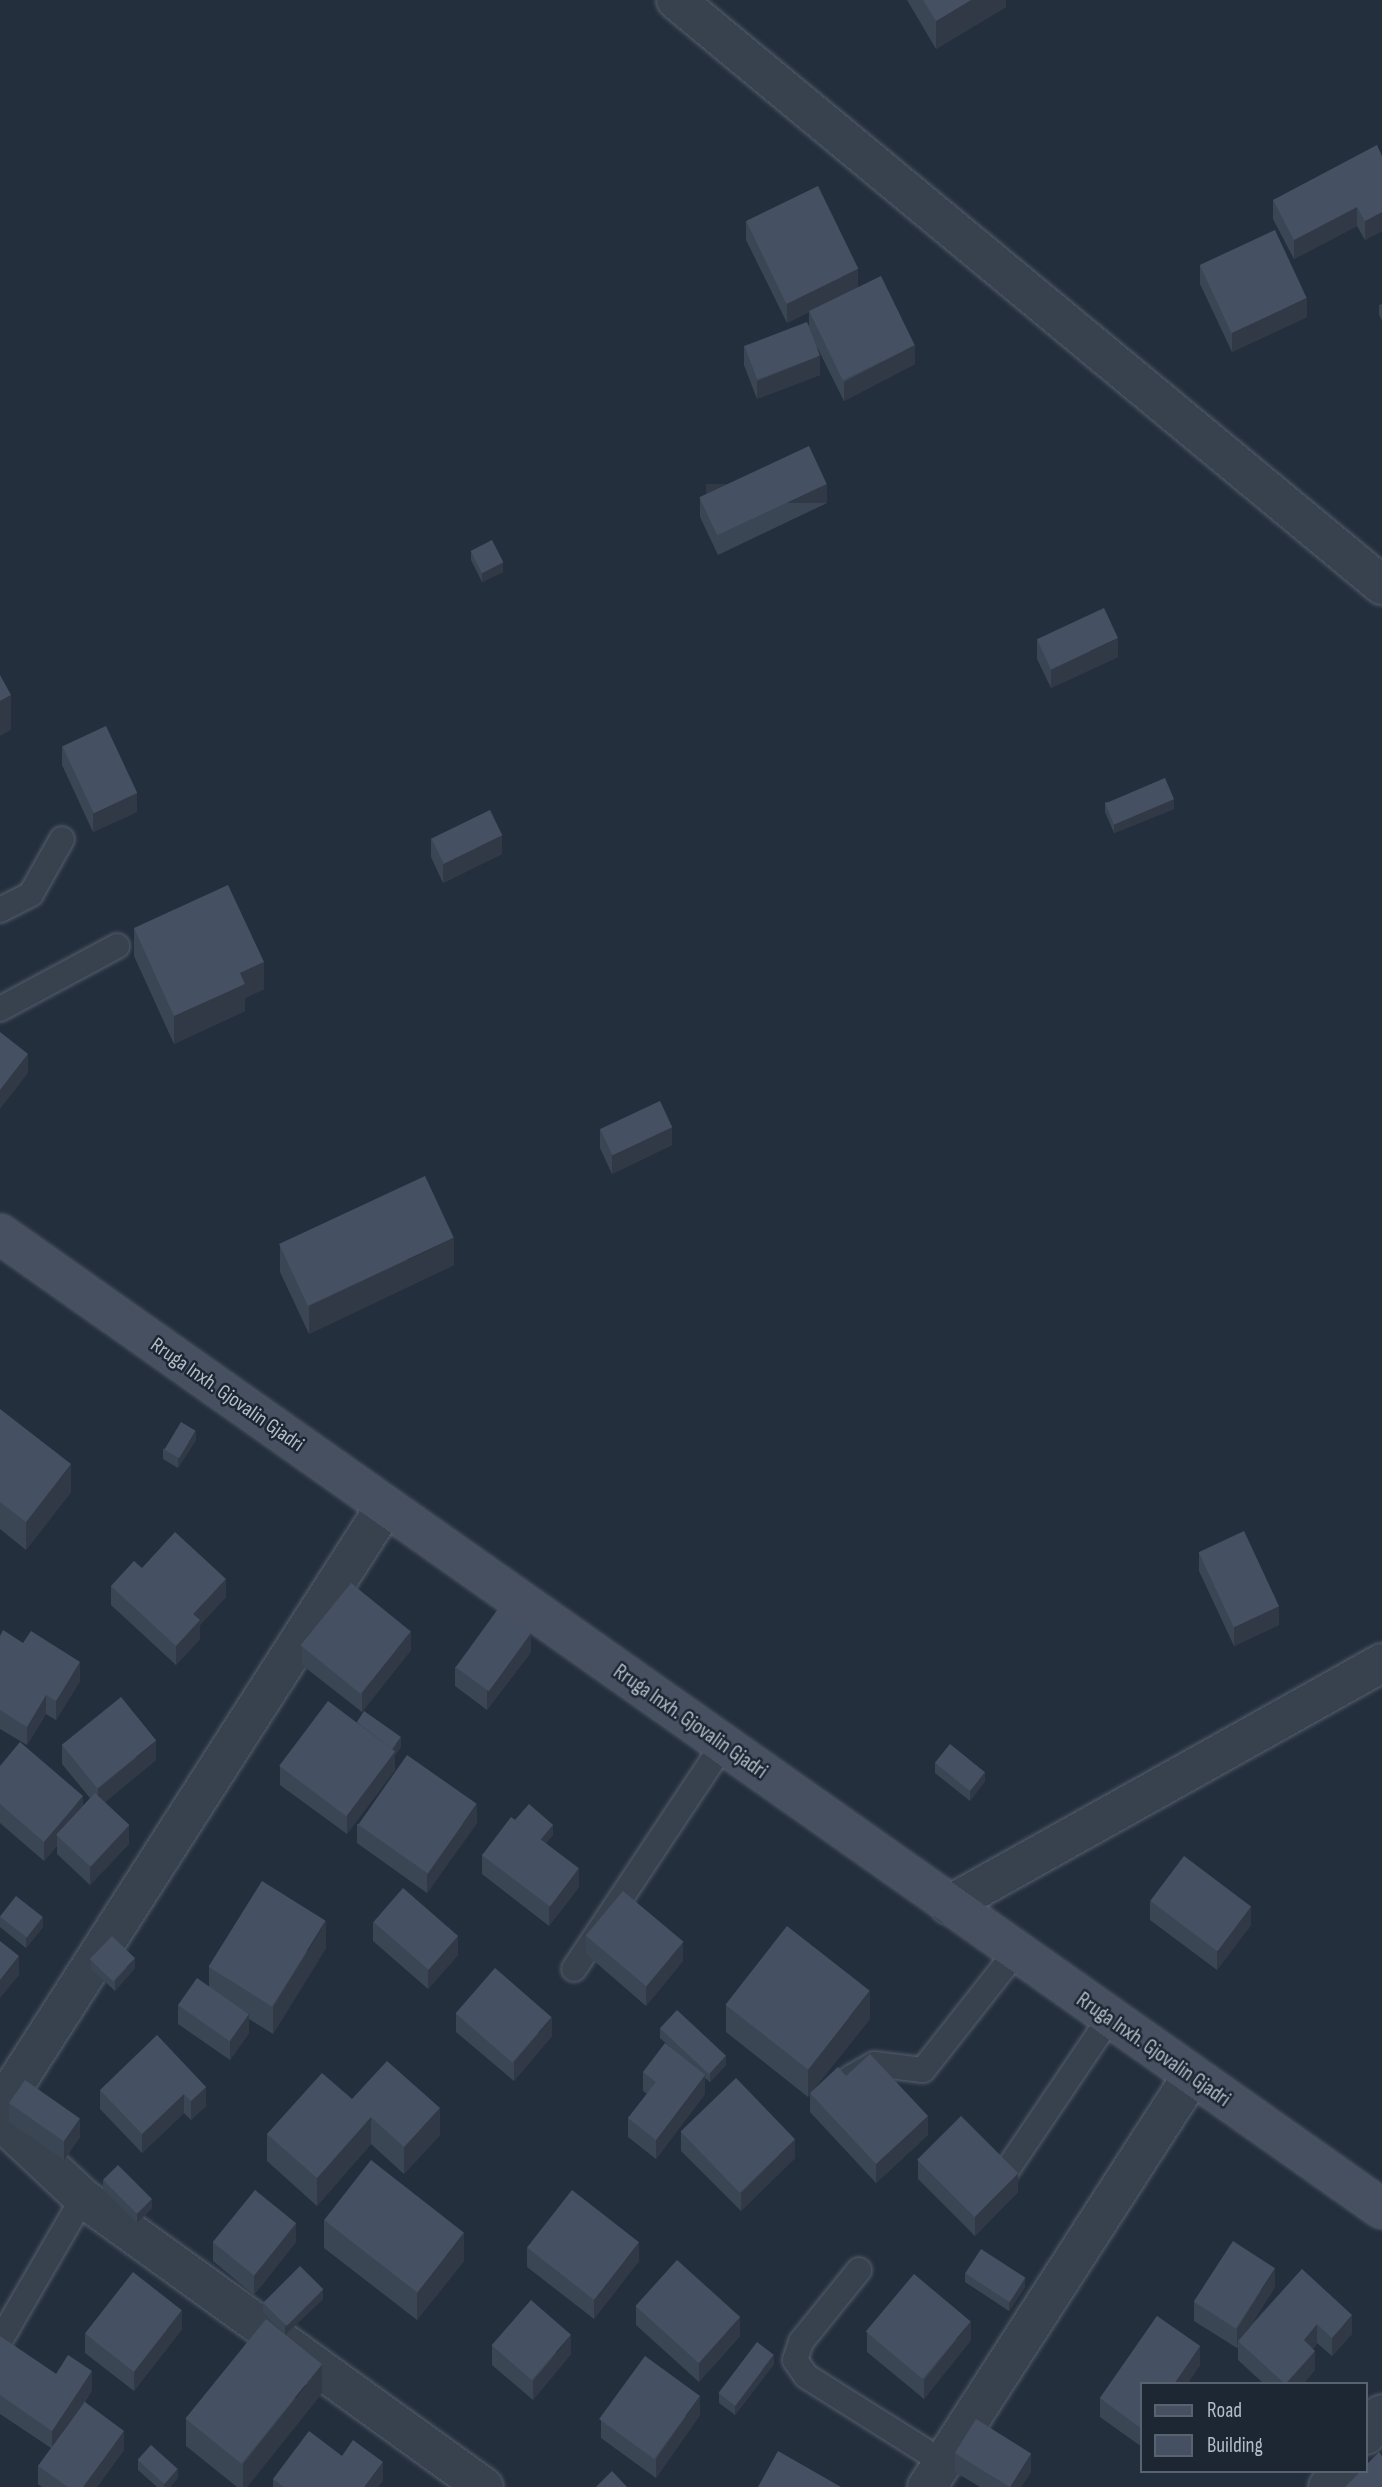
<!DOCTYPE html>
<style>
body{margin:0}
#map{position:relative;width:1382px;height:2487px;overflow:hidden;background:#242f3e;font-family:"Sofia Sans Condensed",sans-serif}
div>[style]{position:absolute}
.roads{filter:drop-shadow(0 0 2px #565f6c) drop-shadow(0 0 2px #565f6c)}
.lane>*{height:24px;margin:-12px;padding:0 12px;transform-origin:12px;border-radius:12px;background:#38414e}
.street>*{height:38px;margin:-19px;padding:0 19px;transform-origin:19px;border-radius:19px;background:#38414e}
.secondary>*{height:38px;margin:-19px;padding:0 19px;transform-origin:19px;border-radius:19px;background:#465061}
.wall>*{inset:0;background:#3b4654}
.shaded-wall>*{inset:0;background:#303945;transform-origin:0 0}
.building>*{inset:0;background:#455162;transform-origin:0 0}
span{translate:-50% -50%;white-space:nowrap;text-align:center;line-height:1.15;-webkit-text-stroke:5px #1d2633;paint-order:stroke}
.street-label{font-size:21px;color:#b4bcc9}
.legend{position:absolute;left:1140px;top:2382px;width:228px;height:91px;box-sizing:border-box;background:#1d2633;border:2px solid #59626f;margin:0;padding:9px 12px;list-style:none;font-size:21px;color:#b4bcc9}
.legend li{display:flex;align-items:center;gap:14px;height:35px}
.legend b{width:35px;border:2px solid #59626f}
</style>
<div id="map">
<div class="roads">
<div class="lane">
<div style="left:0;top:910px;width:35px;rotate:-27deg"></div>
<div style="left:31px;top:894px;width:63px;rotate:-60.6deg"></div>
<div style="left:0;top:1009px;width:133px;rotate:-28.3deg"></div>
<div style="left:574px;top:1969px;width:269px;rotate:-56.4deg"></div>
<div style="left:850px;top:2078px;width:28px;rotate:-30deg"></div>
<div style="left:874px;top:2064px;width:49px;rotate:7deg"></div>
<div style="left:923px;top:2070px;width:150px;rotate:-51.8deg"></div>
<div style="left:1005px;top:2173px;width:186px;rotate:-56deg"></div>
<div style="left:859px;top:2270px;width:92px;rotate:128.9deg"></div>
<div style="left:801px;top:2342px;width:19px;rotate:108deg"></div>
<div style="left:795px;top:2360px;width:19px;rotate:55deg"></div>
<div style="left:806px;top:2376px;width:160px;rotate:32.2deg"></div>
<div style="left:0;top:2341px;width:165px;rotate:-59.9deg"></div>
</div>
<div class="street">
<div style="left:676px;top:0;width:917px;rotate:39.65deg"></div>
<div style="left:949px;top:1905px;width:496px;rotate:-29.2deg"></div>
<div style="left:0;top:2108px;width:714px;rotate:-57.36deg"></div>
<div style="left:0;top:2120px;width:114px;rotate:43.2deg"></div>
<div style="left:83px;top:2198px;width:494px;rotate:35.8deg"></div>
<div style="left:1366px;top:2435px;width:26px;rotate:-53deg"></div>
<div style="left:927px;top:2487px;width:488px;rotate:-57.2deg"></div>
<div style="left:1328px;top:2487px;width:20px;rotate:-53deg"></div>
</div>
<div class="secondary">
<div style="left:0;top:1234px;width:1691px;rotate:35.2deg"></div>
</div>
</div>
<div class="wall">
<div style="clip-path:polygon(907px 0,1006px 0,1006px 7px,936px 49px)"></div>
<div style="clip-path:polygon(1382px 156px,1382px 231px,1365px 240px,1357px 226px,1294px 259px,1273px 219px,1273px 200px)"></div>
<div style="clip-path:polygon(746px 221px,858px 287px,915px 364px,844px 401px,817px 347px,820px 375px,757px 399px,744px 365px,744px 346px,809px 325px,809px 312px,787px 323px,746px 240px)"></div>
<div style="clip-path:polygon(1200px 265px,1307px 317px,1232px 352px,1200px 284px)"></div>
<div style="clip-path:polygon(1382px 304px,1382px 321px,1379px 315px,1379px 305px)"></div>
<div style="clip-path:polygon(700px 498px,827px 503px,718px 555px,700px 517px)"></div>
<div style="clip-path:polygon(471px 551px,503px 572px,482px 582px,471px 560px)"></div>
<div style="clip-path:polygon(1037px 640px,1118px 657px,1051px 688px,1037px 659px)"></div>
<div style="clip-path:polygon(62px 746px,137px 812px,93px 832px,62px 765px)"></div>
<div style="clip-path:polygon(1105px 802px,1174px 809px,1114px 833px,1105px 812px)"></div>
<div style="clip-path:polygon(431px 838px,502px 854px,443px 883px,431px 857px)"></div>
<div style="clip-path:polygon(134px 928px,264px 989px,245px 998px,245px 1011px,174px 1044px,134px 956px)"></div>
<div style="clip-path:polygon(600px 1129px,672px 1145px,612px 1174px,600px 1148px)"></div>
<div style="clip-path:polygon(280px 1245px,454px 1265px,309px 1334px,280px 1272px)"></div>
<div style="clip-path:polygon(0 1409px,71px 1492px,26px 1550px,0 1529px)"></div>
<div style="clip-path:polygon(196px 1440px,178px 1468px,163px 1459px,163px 1449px)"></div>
<div style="clip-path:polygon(1199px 1552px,1279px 1625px,1234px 1646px,1199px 1571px)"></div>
<div style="clip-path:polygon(142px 1568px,226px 1597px,200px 1625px,200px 1639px,176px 1665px,111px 1605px,111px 1586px)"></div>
<div style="clip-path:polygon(0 1636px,80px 1681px,56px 1720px,46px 1714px,27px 1745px,0 1729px)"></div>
<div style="clip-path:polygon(302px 1646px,411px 1650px,362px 1712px,302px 1665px)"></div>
<div style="clip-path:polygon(531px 1652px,487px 1710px,455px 1686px,455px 1667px)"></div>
<div style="clip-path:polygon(357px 1722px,401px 1747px,395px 1755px,395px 1770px,347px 1834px,280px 1785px,280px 1766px)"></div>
<div style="clip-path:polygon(62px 1745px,156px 1760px,105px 1802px,129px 1844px,90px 1885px,57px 1854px,57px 1846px,44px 1861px,0 1823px,0 1766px,83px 1806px,90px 1798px,62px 1764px)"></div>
<div style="clip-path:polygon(935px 1763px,985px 1781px,970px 1801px,935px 1773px)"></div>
<div style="clip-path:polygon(515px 1819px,553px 1835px,546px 1843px,579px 1887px,549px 1926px,482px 1874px,482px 1855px)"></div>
<div style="clip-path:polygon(477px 1823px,427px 1893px,357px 1843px,357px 1824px)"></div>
<div style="clip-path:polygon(1150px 1901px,1251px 1925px,1217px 1970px,1150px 1920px)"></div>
<div style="clip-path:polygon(0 1916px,43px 1927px,26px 1948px,0 1927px)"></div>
<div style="clip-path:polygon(373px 1922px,458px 1955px,428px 1989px,373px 1941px)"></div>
<div style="clip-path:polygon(586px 1936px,683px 1961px,646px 2006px,586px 1954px)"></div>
<div style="clip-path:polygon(326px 1948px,273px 2034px,249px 2019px,249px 2033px,230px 2060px,178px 2024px,178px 2005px,209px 1986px,209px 1967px)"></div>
<div style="clip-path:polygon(91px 1960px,135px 1968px,115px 1991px,91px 1969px)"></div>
<div style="clip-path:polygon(726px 2005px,870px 2019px,813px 2090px,846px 2076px,928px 2135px,876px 2183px,810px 2112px,810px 2095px,808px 2097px,726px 2032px)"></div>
<div style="clip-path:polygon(456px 2013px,552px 2036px,514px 2081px,456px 2032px)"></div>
<div style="clip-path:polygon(660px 2028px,726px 2065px,710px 2082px,705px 2078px,705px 2094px,656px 2159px,628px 2137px,628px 2118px,647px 2094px,643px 2091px,643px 2072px,678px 2054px,660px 2038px)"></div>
<div style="clip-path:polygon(206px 2087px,206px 2106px,191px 2120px,184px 2113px,142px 2153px,100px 2109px,100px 2090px)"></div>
<div style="clip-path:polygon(352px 2099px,440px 2135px,404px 2174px,371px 2144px,317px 2206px,267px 2161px,267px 2134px)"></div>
<div style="clip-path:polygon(9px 2103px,80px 2137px,64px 2160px,9px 2122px)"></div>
<div style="clip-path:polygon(681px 2132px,795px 2158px,741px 2211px,681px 2151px)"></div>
<div style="clip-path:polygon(918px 2160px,1018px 2192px,975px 2236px,918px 2179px)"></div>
<div style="clip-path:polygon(103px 2180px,152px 2208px,137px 2223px,103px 2189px)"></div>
<div style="clip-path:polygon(324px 2220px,464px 2261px,417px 2320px,324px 2248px)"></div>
<div style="clip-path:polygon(213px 2242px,296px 2242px,254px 2295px,213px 2261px)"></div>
<div style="clip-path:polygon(527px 2248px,639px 2261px,594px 2319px,527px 2267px)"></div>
<div style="clip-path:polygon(1302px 2269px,1352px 2334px,1332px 2356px,1317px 2343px,1313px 2349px,1315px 2370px,1303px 2384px,1264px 2384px,1238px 2360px,1238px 2347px,1237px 2348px,1194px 2321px,1194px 2302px,1275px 2287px,1250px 2326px)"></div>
<div style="clip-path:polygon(965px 2273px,1025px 2287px,1009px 2311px,965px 2282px)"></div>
<div style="clip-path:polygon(323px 2299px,285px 2335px,263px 2312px,263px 2302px)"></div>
<div style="clip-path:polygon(636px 2306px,740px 2336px,699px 2382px,636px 2325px)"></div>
<div style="clip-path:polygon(1157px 2316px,1200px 2346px,1200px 2365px,1187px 2384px,1142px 2384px,1142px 2447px,1100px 2417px,1100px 2398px)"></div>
<div style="clip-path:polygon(182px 2329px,134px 2391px,85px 2353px,85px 2334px)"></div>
<div style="clip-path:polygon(867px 2333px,971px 2340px,924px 2399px,867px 2352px)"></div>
<div style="clip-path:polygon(0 2336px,56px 2374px,92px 2390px,85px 2402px,124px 2450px,97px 2487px,42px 2487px,38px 2484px,38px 2466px,51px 2448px,0 2414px)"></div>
<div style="clip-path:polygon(492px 2346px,571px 2354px,533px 2400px,492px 2365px)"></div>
<div style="clip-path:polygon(774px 2364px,735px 2415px,719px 2403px,719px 2393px)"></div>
<div style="clip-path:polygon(322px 2393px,247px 2487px,237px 2487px,186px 2446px,186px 2419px)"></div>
<div style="clip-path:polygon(700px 2415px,656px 2478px,601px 2438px,601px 2420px)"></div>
<div style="clip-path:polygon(955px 2453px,1031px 2472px,1021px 2487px,980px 2487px,955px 2472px)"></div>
<div style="clip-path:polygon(342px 2456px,383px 2481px,378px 2487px,273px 2487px,273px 2479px)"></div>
<div style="clip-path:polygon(138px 2460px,178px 2478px,170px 2487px,157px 2487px,138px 2470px)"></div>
</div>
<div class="shaded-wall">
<div style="clip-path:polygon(971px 0,1006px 0,1006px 7px,936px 49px,936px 21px)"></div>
<div style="clip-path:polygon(1357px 207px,1357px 226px,1294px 259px,1294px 240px)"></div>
<div style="clip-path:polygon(1382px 212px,1382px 231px,1365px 240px,1365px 221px)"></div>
<div style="clip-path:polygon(858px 269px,858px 288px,787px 323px,787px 304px)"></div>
<div style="clip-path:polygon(1307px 298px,1307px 317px,1232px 352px,1232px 333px)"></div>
<div style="clip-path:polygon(915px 345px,915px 364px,844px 401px,844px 382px)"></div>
<div style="clip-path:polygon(820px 356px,820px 375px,757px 399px,757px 381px)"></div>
<div style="left:827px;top:484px;width:19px;height:121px;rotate:90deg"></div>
<div style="clip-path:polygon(503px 562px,503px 572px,482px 582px,482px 573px)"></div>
<div style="clip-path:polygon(1118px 638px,1118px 657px,1051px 688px,1051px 670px)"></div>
<div style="clip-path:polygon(11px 695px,11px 730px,0 736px,0 701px)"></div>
<div style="clip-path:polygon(137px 793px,137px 812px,93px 832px,93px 813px)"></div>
<div style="clip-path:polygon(1174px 799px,1174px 809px,1114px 833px,1114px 824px)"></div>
<div style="clip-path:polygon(502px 835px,502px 854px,443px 883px,443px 864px)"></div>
<div style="clip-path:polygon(264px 962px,264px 989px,245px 998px,245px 1011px,174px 1044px,174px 1016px,240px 973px)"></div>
<div style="clip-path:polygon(28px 1054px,28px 1073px,0 1109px,0 1090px)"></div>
<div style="clip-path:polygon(672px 1127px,672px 1145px,612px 1174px,612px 1155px)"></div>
<div style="clip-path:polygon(454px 1238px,454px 1265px,309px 1334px,309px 1306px)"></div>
<div style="clip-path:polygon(196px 1431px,196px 1440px,178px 1468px,178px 1458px)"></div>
<div style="clip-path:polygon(71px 1464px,71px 1492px,26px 1550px,26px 1522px)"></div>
<div style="clip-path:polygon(226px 1579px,226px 1597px,200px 1625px,200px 1639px,176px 1665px,176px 1646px,193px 1614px)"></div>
<div style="clip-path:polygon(1279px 1606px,1279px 1625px,1234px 1646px,1234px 1627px)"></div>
<div style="clip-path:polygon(411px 1631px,411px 1650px,362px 1712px,362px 1693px)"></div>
<div style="clip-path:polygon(531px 1633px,531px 1652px,487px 1710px,487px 1691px)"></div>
<div style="clip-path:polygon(80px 1662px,80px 1681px,56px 1720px,56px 1701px)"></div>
<div style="clip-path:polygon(46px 1695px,46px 1714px,27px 1745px,27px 1727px)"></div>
<div style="clip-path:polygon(401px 1737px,401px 1747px,395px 1755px,395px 1770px,347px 1834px,347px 1815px)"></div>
<div style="clip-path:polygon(156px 1741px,156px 1760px,98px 1808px,98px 1789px)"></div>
<div style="clip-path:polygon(985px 1772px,985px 1781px,970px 1801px,970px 1791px)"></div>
<div style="clip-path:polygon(83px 1796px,83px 1815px,57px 1835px,57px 1846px,44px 1861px,44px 1842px)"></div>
<div style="clip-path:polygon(477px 1804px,477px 1823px,427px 1893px,427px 1874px)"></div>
<div style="clip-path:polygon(129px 1825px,129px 1844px,90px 1885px,90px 1866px)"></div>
<div style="clip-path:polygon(553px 1825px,553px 1835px,536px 1855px,536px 1845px)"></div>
<div style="clip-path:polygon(579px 1868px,579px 1887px,549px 1926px,549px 1907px)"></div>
<div style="clip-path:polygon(1251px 1906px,1251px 1925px,1217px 1970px,1217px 1951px)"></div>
<div style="clip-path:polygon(43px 1917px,43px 1927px,26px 1948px,26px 1938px)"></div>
<div style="clip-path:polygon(326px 1921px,326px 1948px,273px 2034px,273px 2007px)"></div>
<div style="clip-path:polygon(458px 1936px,458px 1955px,428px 1989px,428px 1970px)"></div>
<div style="clip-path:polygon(683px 1942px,683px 1961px,646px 2006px,646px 1987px)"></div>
<div style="clip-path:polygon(19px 1956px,19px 1975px,0 1998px,0 1980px)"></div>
<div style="clip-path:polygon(135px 1958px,135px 1968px,115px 1991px,115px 1981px)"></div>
<div style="clip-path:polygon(870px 1991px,870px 2019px,808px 2097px,808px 2070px)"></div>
<div style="clip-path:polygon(249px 2014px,249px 2033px,230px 2060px,230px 2041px)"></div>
<div style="clip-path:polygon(552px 2017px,552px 2036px,514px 2081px,514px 2062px)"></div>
<div style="clip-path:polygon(726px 2055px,726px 2065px,710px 2082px,710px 2073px)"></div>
<div style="clip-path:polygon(705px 2075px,705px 2094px,656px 2159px,656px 2140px)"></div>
<div style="clip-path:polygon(206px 2087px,206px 2106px,191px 2120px,191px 2101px)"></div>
<div style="clip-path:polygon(184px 2094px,184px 2113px,142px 2153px,142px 2134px)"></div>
<div style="clip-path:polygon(440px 2108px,440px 2135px,404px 2174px,404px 2147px)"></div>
<div style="clip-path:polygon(928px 2116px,928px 2135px,876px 2183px,876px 2164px)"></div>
<div style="clip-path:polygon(371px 2117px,371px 2144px,317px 2206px,317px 2178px)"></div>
<div style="clip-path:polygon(80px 2118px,80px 2137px,64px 2160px,64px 2141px)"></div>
<div style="clip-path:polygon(795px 2139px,795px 2158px,741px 2211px,741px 2193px)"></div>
<div style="clip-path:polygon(1018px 2173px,1018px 2192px,975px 2236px,975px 2217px)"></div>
<div style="clip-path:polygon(152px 2199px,152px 2208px,137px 2223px,137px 2213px)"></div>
<div style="clip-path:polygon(296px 2223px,296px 2242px,254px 2295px,254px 2276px)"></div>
<div style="clip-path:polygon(464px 2233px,464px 2261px,417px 2320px,417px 2293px)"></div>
<div style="clip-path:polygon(639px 2242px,639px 2261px,594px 2319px,594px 2300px)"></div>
<div style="clip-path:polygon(1275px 2268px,1275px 2287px,1240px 2343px,1238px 2341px,1237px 2348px,1237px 2329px)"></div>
<div style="clip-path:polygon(1025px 2278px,1025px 2287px,1009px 2311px,1009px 2301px)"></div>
<div style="clip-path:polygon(323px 2289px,323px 2299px,285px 2335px,285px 2325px)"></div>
<div style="clip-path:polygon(182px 2310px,182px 2329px,134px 2391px,134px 2372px)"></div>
<div style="clip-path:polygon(1352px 2315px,1352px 2334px,1332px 2356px,1332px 2338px)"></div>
<div style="clip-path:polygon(740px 2317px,740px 2336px,699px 2382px,699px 2363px)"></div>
<div style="clip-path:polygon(971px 2321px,971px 2340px,924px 2399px,924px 2380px)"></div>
<div style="clip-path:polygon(1317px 2324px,1317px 2343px,1304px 2359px,1304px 2340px)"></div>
<div style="clip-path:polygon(571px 2335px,571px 2354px,533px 2400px,533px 2381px)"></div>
<div style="clip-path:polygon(1200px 2346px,1200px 2365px,1187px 2384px,1174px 2384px)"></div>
<div style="clip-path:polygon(1315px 2351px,1315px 2370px,1303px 2384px,1286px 2384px)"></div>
<div style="clip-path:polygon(774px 2355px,774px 2364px,735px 2415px,735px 2406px)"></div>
<div style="clip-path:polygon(322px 2365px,322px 2393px,247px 2487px,243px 2487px,243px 2464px)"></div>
<div style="clip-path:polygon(92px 2371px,92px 2390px,52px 2450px,52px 2431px)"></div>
<div style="clip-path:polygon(700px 2396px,700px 2415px,656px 2478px,656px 2459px)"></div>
<div style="clip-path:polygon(124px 2431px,124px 2450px,97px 2487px,83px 2487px)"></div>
<div style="clip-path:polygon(1031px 2453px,1031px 2472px,1021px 2487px,1010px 2487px)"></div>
<div style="clip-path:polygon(383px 2462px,383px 2481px,378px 2487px,364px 2487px)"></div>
<div style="clip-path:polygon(178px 2469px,178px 2478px,170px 2487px,164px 2487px,164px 2484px)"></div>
</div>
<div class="building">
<div style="clip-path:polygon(923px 0,971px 0,936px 21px)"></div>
<div style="clip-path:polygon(1377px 145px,1382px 156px,1382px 212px,1365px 221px,1357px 207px,1294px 240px,1273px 200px)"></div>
<div style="left:818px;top:186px;width:92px;height:80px;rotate:64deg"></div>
<div style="left:1275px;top:230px;width:75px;height:83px;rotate:65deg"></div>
<div style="left:881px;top:276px;width:77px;height:80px;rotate:64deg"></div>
<div style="left:807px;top:322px;width:36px;height:67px;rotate:69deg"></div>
<div style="left:809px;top:446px;width:42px;height:121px;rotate:65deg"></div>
<div style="left:492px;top:540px;width:25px;height:24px;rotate:63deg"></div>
<div style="left:1104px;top:608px;width:33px;height:74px;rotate:65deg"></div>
<div style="clip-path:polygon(0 675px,11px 695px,0 701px)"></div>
<div style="left:106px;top:726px;width:74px;height:48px;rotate:65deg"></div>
<div style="left:1165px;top:778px;width:23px;height:65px;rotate:67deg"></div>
<div style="left:490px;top:810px;width:28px;height:65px;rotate:64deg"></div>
<div style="clip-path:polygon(228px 885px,264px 962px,240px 973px,245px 984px,174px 1016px,134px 928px)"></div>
<div style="clip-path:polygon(0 1032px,28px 1054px,0 1090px)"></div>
<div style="left:660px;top:1101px;width:29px;height:66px;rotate:65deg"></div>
<div style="left:425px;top:1176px;width:68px;height:161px;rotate:65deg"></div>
<div style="clip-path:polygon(0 1409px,71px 1464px,26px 1522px,0 1502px)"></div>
<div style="left:181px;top:1422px;width:17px;height:32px;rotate:31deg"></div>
<div style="left:1244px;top:1531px;width:83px;height:50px;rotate:65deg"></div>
<div style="clip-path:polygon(175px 1532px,226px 1579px,193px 1614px,200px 1620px,176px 1646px,111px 1586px,134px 1561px,142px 1568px)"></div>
<div style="left:351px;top:1583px;width:77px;height:80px;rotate:39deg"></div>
<div style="left:498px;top:1609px;width:41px;height:72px;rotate:36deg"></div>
<div style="clip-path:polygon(3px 1630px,23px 1643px,31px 1631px,80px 1662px,56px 1701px,46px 1695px,27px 1727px,0 1710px,0 1636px)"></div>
<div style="left:121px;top:1697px;width:56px;height:76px;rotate:51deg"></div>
<div style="left:328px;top:1701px;width:84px;height:81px;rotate:37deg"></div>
<div style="clip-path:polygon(364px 1711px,401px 1737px,392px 1749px,357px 1722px)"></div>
<div style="clip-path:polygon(20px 1742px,83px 1796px,44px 1842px,0 1804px,0 1766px)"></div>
<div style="left:950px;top:1744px;width:45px;height:24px;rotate:39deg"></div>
<div style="left:407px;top:1755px;width:85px;height:85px;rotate:35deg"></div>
<div style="left:95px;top:1793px;width:47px;height:57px;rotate:43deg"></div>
<div style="left:529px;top:1804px;width:32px;height:21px;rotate:41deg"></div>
<div style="left:511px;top:1817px;width:85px;height:48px;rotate:37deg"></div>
<div style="left:1184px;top:1856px;width:84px;height:56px;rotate:37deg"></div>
<div style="left:262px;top:1881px;width:75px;height:101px;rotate:32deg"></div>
<div style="left:403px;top:1888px;width:73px;height:45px;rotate:41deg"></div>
<div style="left:623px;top:1891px;width:79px;height:58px;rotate:40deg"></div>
<div style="left:16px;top:1896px;width:34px;height:26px;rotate:38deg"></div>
<div style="left:787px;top:1926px;width:105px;height:100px;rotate:38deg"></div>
<div style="left:112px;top:1936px;width:32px;height:32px;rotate:44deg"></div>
<div style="clip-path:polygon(0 1941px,19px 1956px,0 1980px)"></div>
<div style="left:495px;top:1968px;width:75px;height:60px;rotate:41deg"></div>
<div style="left:197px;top:1978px;width:63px;height:33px;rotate:35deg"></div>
<div style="left:677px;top:2010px;width:67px;height:25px;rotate:43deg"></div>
<div style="clip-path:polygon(157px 2035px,206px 2087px,191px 2101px,184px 2094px,142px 2134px,100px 2090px)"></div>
<div style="clip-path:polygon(665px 2043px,705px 2075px,656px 2140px,628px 2118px,656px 2082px,643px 2072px)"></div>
<div style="clip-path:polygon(870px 2054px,928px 2116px,876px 2164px,810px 2093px,838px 2067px,846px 2076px)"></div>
<div style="clip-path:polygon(387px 2061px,440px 2108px,404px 2147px,371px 2117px,317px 2178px,267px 2134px,322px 2073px,352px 2099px)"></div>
<div style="left:736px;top:2078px;width:85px;height:77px;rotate:46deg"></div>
<div style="left:25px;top:2080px;width:67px;height:28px;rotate:35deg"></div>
<div style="left:961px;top:2116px;width:81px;height:62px;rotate:45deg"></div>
<div style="left:371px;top:2160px;width:118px;height:76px;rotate:38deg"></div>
<div style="left:118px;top:2165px;width:48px;height:21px;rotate:45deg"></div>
<div style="left:255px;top:2190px;width:53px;height:67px;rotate:39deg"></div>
<div style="left:572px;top:2190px;width:85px;height:73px;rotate:38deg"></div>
<div style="left:1233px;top:2241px;width:50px;height:72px;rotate:33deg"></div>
<div style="left:981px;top:2249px;width:53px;height:29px;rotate:33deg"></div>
<div style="left:677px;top:2260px;width:85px;height:62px;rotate:42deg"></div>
<div style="left:300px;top:2266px;width:33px;height:52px;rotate:45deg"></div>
<div style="clip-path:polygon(1302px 2269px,1352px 2315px,1332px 2338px,1317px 2324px,1304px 2340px,1315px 2351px,1285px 2384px,1238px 2341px)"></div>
<div style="left:133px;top:2272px;width:62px;height:78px;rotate:38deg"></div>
<div style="left:914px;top:2274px;width:74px;height:75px;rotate:40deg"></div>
<div style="left:531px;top:2300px;width:53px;height:60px;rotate:41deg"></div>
<div style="clip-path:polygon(1157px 2316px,1200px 2346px,1174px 2384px,1142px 2384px,1142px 2429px,1100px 2398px)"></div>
<div style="left:266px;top:2319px;width:72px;height:128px;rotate:39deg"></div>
<div style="clip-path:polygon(0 2336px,56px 2374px,68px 2355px,92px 2371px,52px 2431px,0 2395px)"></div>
<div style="left:757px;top:2342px;width:21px;height:64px;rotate:37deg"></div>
<div style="left:645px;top:2356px;width:68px;height:78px;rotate:36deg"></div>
<div style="clip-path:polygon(85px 2402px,124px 2431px,83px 2487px,68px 2487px,38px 2466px)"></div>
<div style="left:976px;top:2419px;width:65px;height:40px;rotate:32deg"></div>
<div style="clip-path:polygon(309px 2431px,342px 2456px,353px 2440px,383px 2462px,364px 2487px,284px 2487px,273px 2479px)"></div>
<div style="left:151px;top:2445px;width:36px;height:20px;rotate:42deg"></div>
<div style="clip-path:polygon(778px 2451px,841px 2487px,758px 2487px)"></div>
<div style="clip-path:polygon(1379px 2452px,1382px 2456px,1382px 2487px,1345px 2487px,1361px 2471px,1366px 2471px,1366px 2465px)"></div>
<div style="clip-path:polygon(612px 2471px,627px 2487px,596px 2487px)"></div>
</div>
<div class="street-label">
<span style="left:227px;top:1395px;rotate:35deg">Rruga Inxh. Gjovalin Gjadri</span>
<span style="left:690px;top:1722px;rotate:35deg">Rruga Inxh. Gjovalin Gjadri</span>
<span style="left:1153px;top:2050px;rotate:35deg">Rruga Inxh. Gjovalin Gjadri</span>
</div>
<ul class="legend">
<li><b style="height:9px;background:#465061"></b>Road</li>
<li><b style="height:19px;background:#455162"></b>Building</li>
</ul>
</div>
